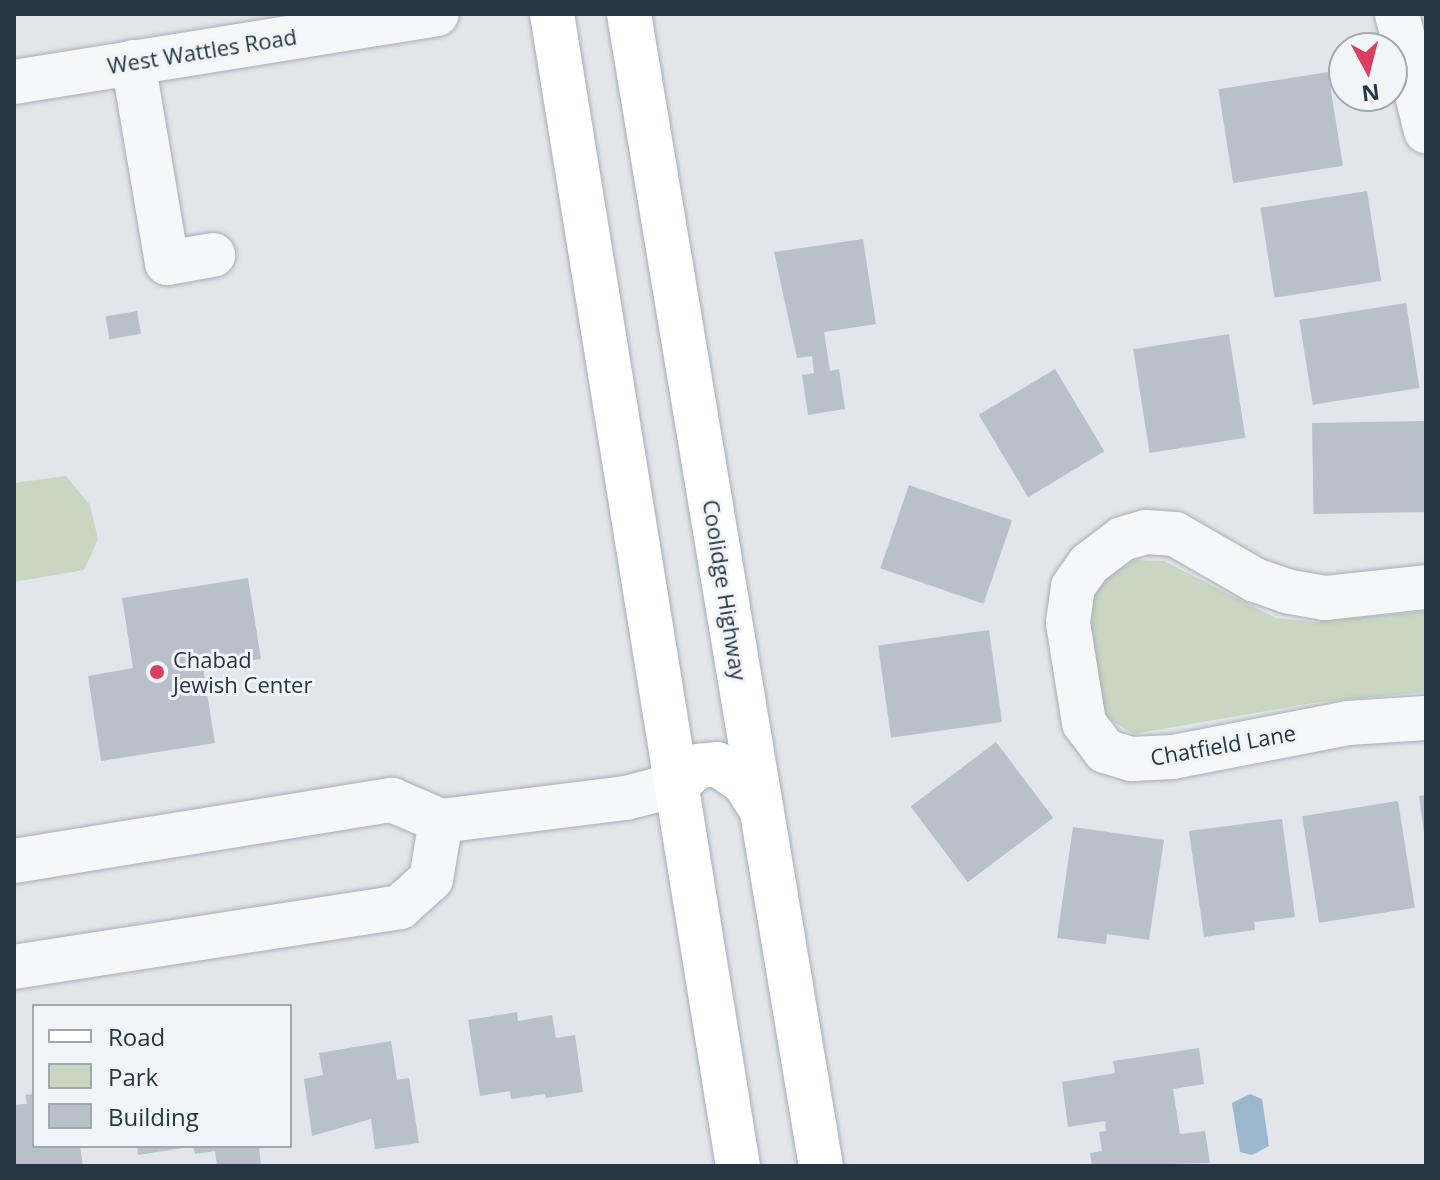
<!DOCTYPE html>
<style>
body{margin:0}
#map{position:relative;width:1440px;height:1180px;overflow:hidden;background:#e2e6eb;font-family:"Open Sans",sans-serif}
div>[style]{position:absolute}
.green>*{inset:0;background:#c9d6c2}
.water>*{inset:0;background:#9bb7ce}
.building>*{inset:0;background:#b9c0ca;transform-origin:0 0}
.roads{filter:drop-shadow(0 0 2px #a6adb6) drop-shadow(0 0 2px #a6adb6)}
.minor>*{height:44px;margin:-22px;padding:0 22px;transform-origin:22px;border-radius:22px;background:#f5f7f9}
.major>*{height:44px;margin:-22px;padding:0 22px;transform-origin:22px;border-radius:22px;background:#fff}
.dots>*{width:22px;height:22px;translate:-50% -50%;box-sizing:border-box;border:4px solid #f2f5f8;border-radius:50%}
span{translate:-50% -50%;white-space:nowrap;text-align:center;line-height:1.15;-webkit-text-stroke:6px #f2f5f8;paint-order:stroke}
.street-label{font-size:22px;color:#283545}
.poi-label{font-size:22px;color:#283545}
.left{translate:0 -50%;text-align:left}
.frame{position:absolute;inset:0;border:16px solid #283545;pointer-events:none}
.legend{position:absolute;left:32px;top:1004px;width:260px;height:144px;box-sizing:border-box;background:#f2f5f8;border:2px solid #a1a8b0;margin:0;padding:10px 14px;list-style:none;font-size:24px;color:#283545}
.legend li{display:flex;align-items:center;gap:16px;height:40px}
.legend b{width:40px;border:2px solid #a1a8b0}
.north{position:absolute;left:1328px;top:32px;width:80px;height:80px;box-sizing:border-box;background:#f2f5f8;border:2px solid #a1a8b0;border-radius:50%;rotate:173deg;font-size:22px;font-weight:700;line-height:32px;text-align:center;color:#283545}
.north::after{content:'';display:block;margin:auto;width:28px;height:36px;background:#d83f60;clip-path:polygon(50% 0,100% 100%,50% 72%,0 100%)}
</style>
<div id="map">
<div class="green">
<div style="clip-path:polygon(66px 476px,90px 505px,98px 539px,84px 570px,14px 582px,14px 483px)"></div>
<div style="clip-path:polygon(1134px 560px,1164px 561px,1276px 618px,1314px 622px,1426px 611px,1426px 692px,1319px 702px,1133px 734px,1106px 717px,1091px 633px,1092px 599px,1107px 577px)"></div>
</div>
<div class="water">
<div style="clip-path:polygon(1250px 1094px,1262px 1099px,1269px 1146px,1252px 1155px,1240px 1152px,1232px 1103px)"></div>
</div>
<div class="building">
<div style="left:1328px;top:72px;width:95px;height:111px;rotate:81deg"></div>
<div style="left:1367px;top:191px;width:91px;height:108px;rotate:81deg"></div>
<div style="clip-path:polygon(863px 239px,876px 324px,824px 332px,830px 371px,839px 369px,845px 409px,808px 415px,802px 375px,814px 373px,812px 356px,797px 358px,774px 252px)"></div>
<div style="left:1406px;top:303px;width:86px;height:108px;rotate:81deg"></div>
<div style="left:137px;top:311px;width:23px;height:32px;rotate:80deg"></div>
<div style="left:1229px;top:334px;width:105px;height:97px;rotate:81deg"></div>
<div style="left:1055px;top:369px;width:96px;height:89px;rotate:59deg"></div>
<div style="left:1425px;top:421px;width:91px;height:113px;rotate:89deg"></div>
<div style="left:909px;top:485px;width:109px;height:88px;rotate:19deg"></div>
<div style="clip-path:polygon(248px 578px,261px 659px,203px 668px,215px 743px,101px 761px,88px 676px,133px 668px,122px 598px)"></div>
<div style="left:989px;top:630px;width:93px;height:112px;rotate:82deg"></div>
<div style="left:996px;top:742px;width:95px;height:107px;rotate:53deg"></div>
<div style="clip-path:polygon(1426px 795px,1426px 833px,1424px 833px,1419px 796px)"></div>
<div style="left:1398px;top:801px;width:108px;height:97px;rotate:81deg"></div>
<div style="clip-path:polygon(1282px 819px,1295px 917px,1254px 922px,1255px 930px,1204px 937px,1189px 831px)"></div>
<div style="clip-path:polygon(1073px 827px,1164px 840px,1149px 940px,1107px 934px,1106px 944px,1057px 938px)"></div>
<div style="clip-path:polygon(517px 1012px,518px 1021px,552px 1015px,556px 1038px,575px 1035px,583px 1092px,546px 1098px,545px 1094px,511px 1099px,510px 1091px,480px 1096px,468px 1020px)"></div>
<div style="clip-path:polygon(391px 1041px,397px 1080px,409px 1078px,419px 1143px,375px 1149px,371px 1119px,312px 1136px,304px 1079px,323px 1075px,319px 1053px)"></div>
<div style="clip-path:polygon(1199px 1048px,1204px 1084px,1173px 1089px,1180px 1134px,1205px 1131px,1210px 1163px,1092px 1166px,1090px 1153px,1102px 1151px,1099px 1132px,1106px 1131px,1105px 1121px,1068px 1127px,1062px 1082px,1115px 1073px,1113px 1061px)"></div>
<div style="clip-path:polygon(34px 1094px,34px 1146px,80px 1146px,83px 1166px,14px 1166px,14px 1105px,27px 1104px,25px 1095px)"></div>
<div style="clip-path:polygon(137px 1146px,183px 1146px,183px 1148px,138px 1155px)"></div>
<div style="clip-path:polygon(193px 1146px,259px 1146px,261px 1166px,217px 1166px,215px 1151px,195px 1154px)"></div>
</div>
<div class="roads">
<div class="minor">
<div style="left:1397px;top:14px;width:121px;rotate:76.1deg"></div>
<div style="left:133px;top:62px;width:204px;rotate:80.4deg"></div>
<div style="left:167px;top:263px;width:47px;rotate:-9.9deg"></div>
<div style="left:14px;top:82px;width:428px;rotate:-9.1deg"></div>
<div style="left:1426px;top:587px;width:102px;rotate:173.8deg"></div>
<div style="left:1325px;top:598px;width:39px;rotate:-170deg"></div>
<div style="left:1287px;top:591px;width:34px;rotate:-161deg"></div>
<div style="left:1255px;top:580px;width:92px;rotate:-150.1deg"></div>
<div style="left:1175px;top:534px;width:29px;rotate:-176deg"></div>
<div style="left:1146px;top:532px;width:25px;rotate:164deg"></div>
<div style="left:1122px;top:539px;width:41px;rotate:142.9deg"></div>
<div style="left:1089px;top:564px;width:28px;rotate:125deg"></div>
<div style="left:1073px;top:587px;width:36px;rotate:98deg"></div>
<div style="left:1068px;top:623px;width:101px;rotate:80.9deg"></div>
<div style="left:1084px;top:723px;width:35px;rotate:53deg"></div>
<div style="left:1105px;top:751px;width:28px;rotate:17deg"></div>
<div style="left:1132px;top:759px;width:41px;rotate:-2.8deg"></div>
<div style="left:1173px;top:757px;width:178px;rotate:-11deg"></div>
<div style="left:1348px;top:723px;width:78px;rotate:-3.7deg"></div>
<div style="left:14px;top:861px;width:383px;rotate:-9.2deg"></div>
<div style="left:392px;top:800px;width:53px;rotate:23.2deg"></div>
<div style="left:441px;top:821px;width:186px;rotate:-7.1deg"></div>
<div style="left:626px;top:798px;width:52px;rotate:-14.6deg"></div>
<div style="left:14px;top:967px;width:391px;rotate:-8.8deg"></div>
<div style="left:400px;top:907px;width:42px;rotate:-42.1deg"></div>
<div style="left:431px;top:879px;width:59px;rotate:-80.2deg"></div>
</div>
<div class="major">
<div style="left:552px;top:14px;width:1167px;rotate:80.83deg"></div>
<div style="left:629px;top:14px;width:1168px;rotate:80.54deg"></div>
<div style="left:676px;top:785px;width:30px;rotate:-40deg"></div>
<div style="left:699px;top:766px;width:18px;rotate:-6deg"></div>
<div style="left:717px;top:764px;width:32px;rotate:34deg"></div>
<div style="left:744px;top:782px;width:31px;rotate:58deg"></div>
</div>
</div>
<div class="dots">
<div style="left:157px;top:672px;background:#d83f60"></div>
</div>
<div class="street-label">
<span style="left:202px;top:51px;rotate:-9deg">West Wattles Road</span>
<span style="left:725px;top:590px;rotate:81deg">Coolidge Highway</span>
<span style="left:1223px;top:745px;rotate:-10deg">Chatfield Lane</span>
</div>
<div class="poi-label">
<span class="left" style="left:173px;top:672px">Chabad<br>Jewish Center</span>
</div>
<div class="frame"></div>
<ul class="legend">
<li><b style="height:10px;background:#fff"></b>Road</li>
<li><b style="height:22px;background:#c9d6c2"></b>Park</li>
<li><b style="height:22px;background:#b9c0ca"></b>Building</li>
</ul>
<div class="north">N</div>
</div>
